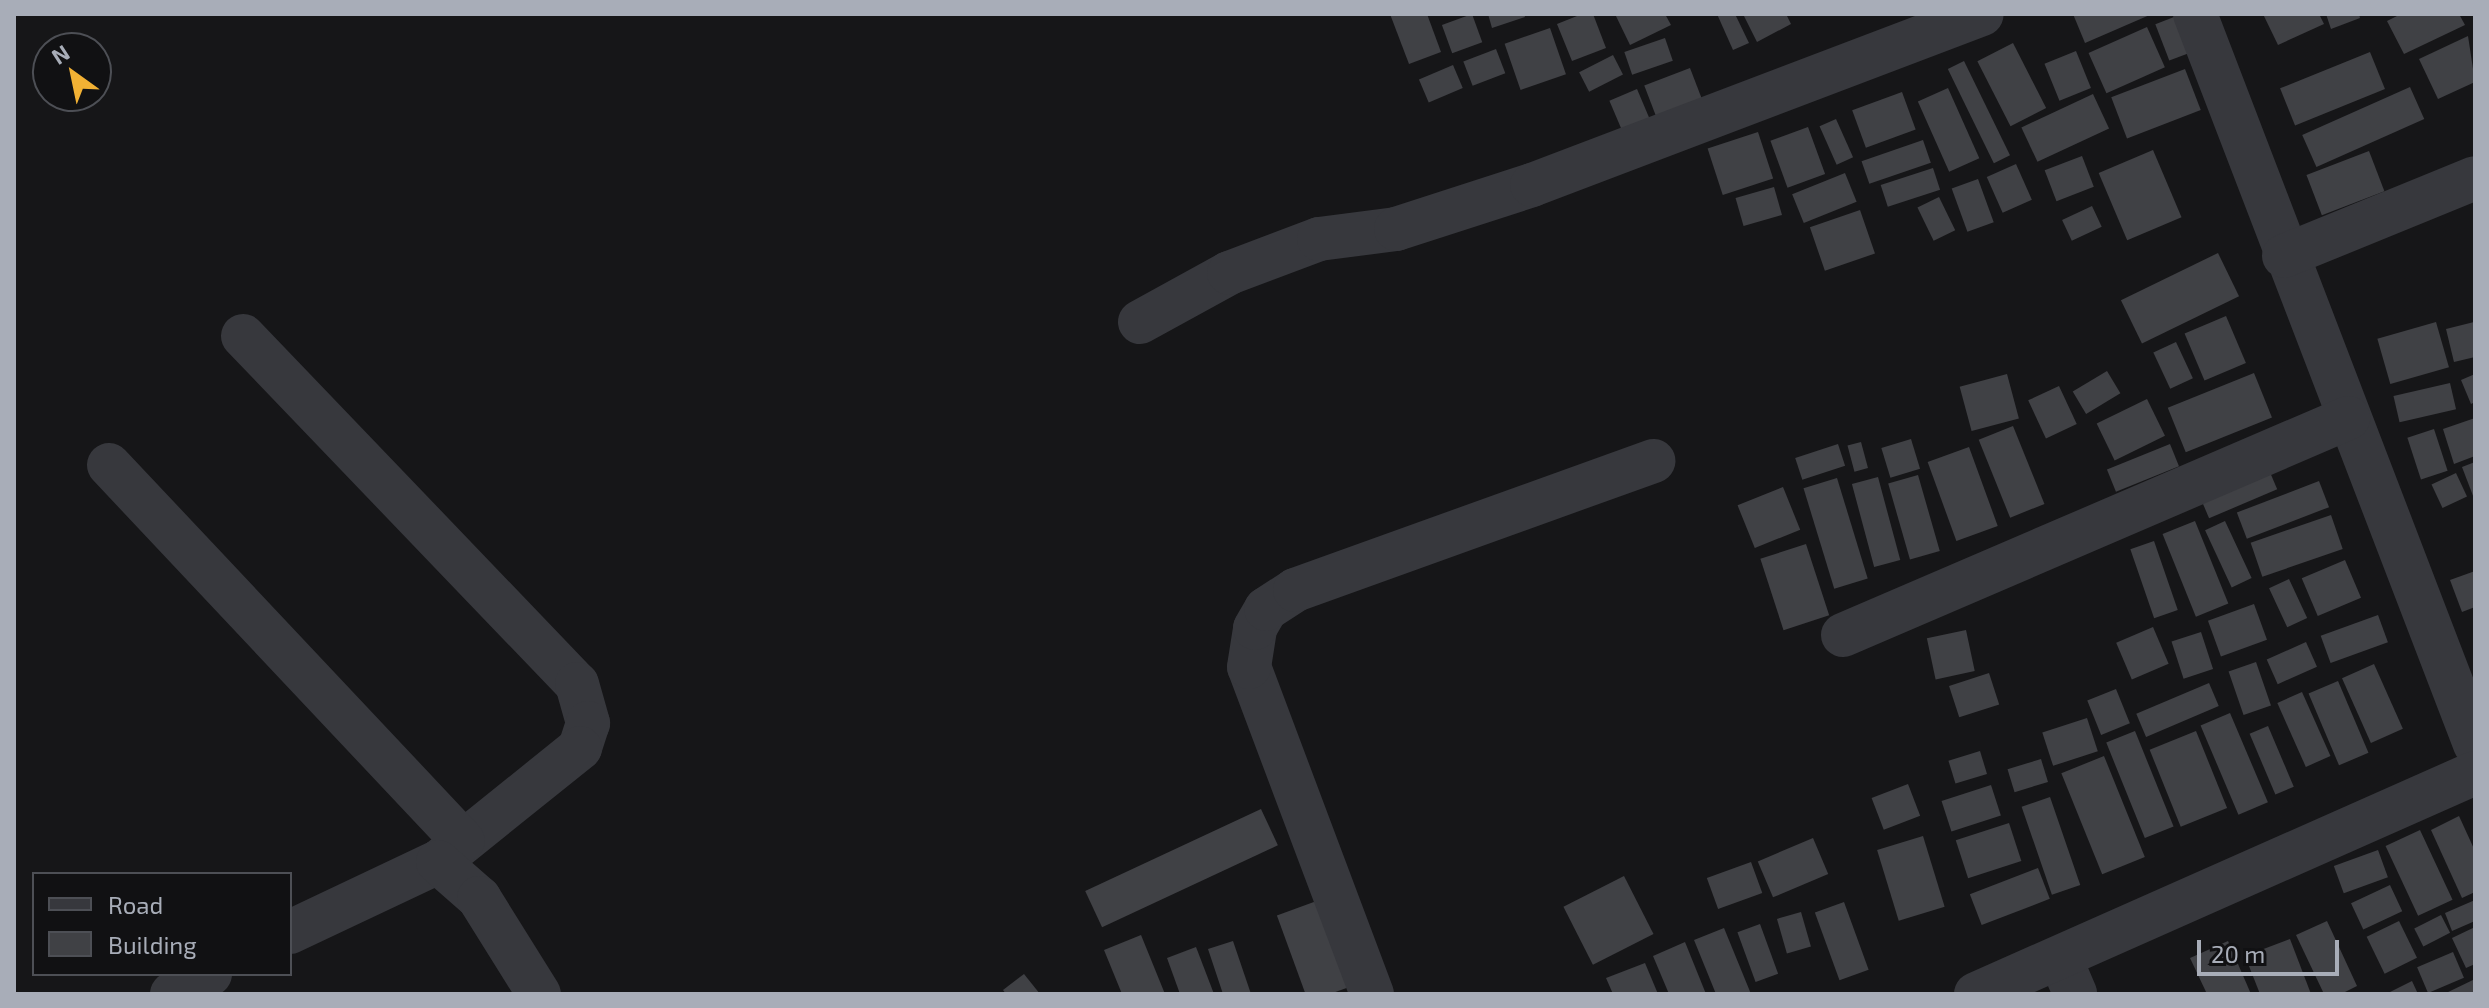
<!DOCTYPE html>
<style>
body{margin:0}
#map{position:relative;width:2489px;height:1008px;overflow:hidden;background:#161618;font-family:"Exo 2",sans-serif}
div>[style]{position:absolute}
.building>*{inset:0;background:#404145;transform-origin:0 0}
.minor>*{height:44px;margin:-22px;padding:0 22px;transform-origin:22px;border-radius:22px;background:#37383d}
span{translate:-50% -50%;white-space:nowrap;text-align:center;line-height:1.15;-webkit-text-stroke:6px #111113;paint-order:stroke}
.frame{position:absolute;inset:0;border:16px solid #a8adb8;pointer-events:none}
.legend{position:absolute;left:32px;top:872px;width:260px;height:104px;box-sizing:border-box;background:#111113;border:2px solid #4d4f55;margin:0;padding:10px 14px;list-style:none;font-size:24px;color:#a8adb8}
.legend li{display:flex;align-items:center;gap:16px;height:40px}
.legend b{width:40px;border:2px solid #4d4f55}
.north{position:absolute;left:32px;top:32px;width:80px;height:80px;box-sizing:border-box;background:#111113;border:2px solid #4d4f55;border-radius:50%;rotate:327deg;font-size:22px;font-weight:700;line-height:32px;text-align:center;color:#a8adb8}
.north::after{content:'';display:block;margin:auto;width:28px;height:36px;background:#f2b134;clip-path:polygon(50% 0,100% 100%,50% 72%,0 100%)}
.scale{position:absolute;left:2197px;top:940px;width:142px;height:36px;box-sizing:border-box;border:4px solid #a8adb8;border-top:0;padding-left:10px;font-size:24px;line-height:28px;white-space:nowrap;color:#a8adb8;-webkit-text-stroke:6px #111113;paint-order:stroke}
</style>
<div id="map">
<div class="building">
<div style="clip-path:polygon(1390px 14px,1427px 14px,1441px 52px,1409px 64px)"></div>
<div style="left:1472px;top:14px;width:30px;height:32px;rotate:70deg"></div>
<div style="clip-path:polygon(1488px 14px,1524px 14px,1525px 17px,1492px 28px)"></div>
<div style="clip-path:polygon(1582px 14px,1593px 14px,1606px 48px,1572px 61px,1557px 24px)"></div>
<div style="clip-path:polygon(1615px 14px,1665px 14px,1671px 25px,1630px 45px)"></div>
<div style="clip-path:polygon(1717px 14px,1735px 14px,1749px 43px,1733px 50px)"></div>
<div style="clip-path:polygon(1743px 14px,1786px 14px,1791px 24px,1757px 42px)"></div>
<div style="clip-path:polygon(2073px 14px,2152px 14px,2085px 43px)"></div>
<div style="clip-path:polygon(2263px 14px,2319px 14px,2324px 24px,2278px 45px)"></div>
<div style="clip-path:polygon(2326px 14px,2359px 14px,2360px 18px,2331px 29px)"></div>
<div style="clip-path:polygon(2401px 14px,2459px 14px,2465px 25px,2404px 54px,2387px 21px)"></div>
<div style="left:2174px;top:17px;width:39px;height:20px;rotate:69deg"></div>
<div style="left:2147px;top:27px;width:44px;height:64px;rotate:66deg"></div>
<div style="left:1550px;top:28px;width:49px;height:48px;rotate:71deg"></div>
<div style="clip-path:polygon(2468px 36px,2475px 82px,2438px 99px,2419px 59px)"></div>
<div style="left:1665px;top:38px;width:24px;height:43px;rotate:71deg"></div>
<div style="left:2013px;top:43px;width:73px;height:40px;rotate:63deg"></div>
<div style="left:1496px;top:49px;width:26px;height:35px;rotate:69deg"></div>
<div style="left:2076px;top:51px;width:40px;height:34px;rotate:68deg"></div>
<div style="left:2370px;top:52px;width:40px;height:97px;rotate:68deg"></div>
<div style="left:1613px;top:55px;width:22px;height:38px;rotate:63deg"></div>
<div style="left:1964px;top:61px;width:105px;height:18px;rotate:64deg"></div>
<div style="left:1453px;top:65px;width:25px;height:37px;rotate:67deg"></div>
<div style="left:1690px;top:68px;width:42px;height:49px;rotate:69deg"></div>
<div style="left:2185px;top:69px;width:44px;height:79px;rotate:69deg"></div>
<div style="left:2410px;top:87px;width:35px;height:118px;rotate:66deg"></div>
<div style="left:1948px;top:88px;width:77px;height:33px;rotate:66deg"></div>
<div style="left:1637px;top:89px;width:36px;height:30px;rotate:67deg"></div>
<div style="left:1902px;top:92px;width:40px;height:53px;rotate:70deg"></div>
<div style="left:2093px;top:94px;width:38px;height:79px;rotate:65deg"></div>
<div style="left:1836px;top:119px;width:42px;height:18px;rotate:66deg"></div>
<div style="left:1808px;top:127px;width:50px;height:40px;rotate:70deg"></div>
<div style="left:1758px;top:132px;width:49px;height:53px;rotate:72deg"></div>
<div style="left:1923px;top:140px;width:24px;height:65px;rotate:71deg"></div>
<div style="left:2153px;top:150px;width:73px;height:59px;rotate:67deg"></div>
<div style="left:2369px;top:151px;width:43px;height:67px;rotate:69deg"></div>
<div style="left:2082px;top:156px;width:33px;height:40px;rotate:69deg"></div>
<div style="left:2016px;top:164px;width:39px;height:32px;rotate:66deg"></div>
<div style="left:1933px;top:168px;width:23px;height:55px;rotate:72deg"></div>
<div style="left:1845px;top:173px;width:31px;height:57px;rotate:68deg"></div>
<div style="left:1978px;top:179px;width:46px;height:28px;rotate:70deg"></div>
<div style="left:1774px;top:187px;width:29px;height:40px;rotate:74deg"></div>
<div style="left:1939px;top:197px;width:37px;height:24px;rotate:64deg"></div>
<div style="left:2092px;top:206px;width:23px;height:33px;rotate:65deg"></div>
<div style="left:1860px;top:210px;width:46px;height:53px;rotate:71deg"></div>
<div style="left:2218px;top:253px;width:48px;height:108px;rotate:64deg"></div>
<div style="left:2226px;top:316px;width:51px;height:45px;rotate:67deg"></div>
<div style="left:2436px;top:322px;width:47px;height:61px;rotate:74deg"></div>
<div style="clip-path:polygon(2474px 322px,2475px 357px,2454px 362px,2446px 329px)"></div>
<div style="left:2176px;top:342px;width:40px;height:25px;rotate:65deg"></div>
<div style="left:2107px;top:371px;width:26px;height:40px;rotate:59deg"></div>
<div style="left:2254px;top:373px;width:48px;height:93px;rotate:68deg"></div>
<div style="left:2007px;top:374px;width:46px;height:49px;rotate:75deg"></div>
<div style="clip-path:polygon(2475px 374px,2475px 402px,2471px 404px,2461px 380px)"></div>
<div style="left:2450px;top:383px;width:27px;height:58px;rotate:77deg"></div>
<div style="left:2059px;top:386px;width:42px;height:34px;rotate:65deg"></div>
<div style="left:2147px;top:399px;width:41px;height:56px;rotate:64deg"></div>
<div style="clip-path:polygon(2475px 418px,2475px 456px,2454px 464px,2443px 429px)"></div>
<div style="left:2013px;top:426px;width:84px;height:37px;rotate:68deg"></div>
<div style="left:2434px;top:429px;width:44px;height:28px;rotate:72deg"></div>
<div style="left:1911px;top:439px;width:31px;height:31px;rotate:73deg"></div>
<div style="left:1861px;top:442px;width:27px;height:14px;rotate:75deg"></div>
<div style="left:1838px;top:444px;width:23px;height:45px;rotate:72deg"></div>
<div style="left:2170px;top:444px;width:24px;height:68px;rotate:68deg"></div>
<div style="left:1969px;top:447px;width:84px;height:44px;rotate:70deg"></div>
<div style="clip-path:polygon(2475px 462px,2475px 501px,2462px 467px)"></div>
<div style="left:2269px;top:470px;width:21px;height:74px;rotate:67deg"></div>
<div style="left:2456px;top:473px;width:26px;height:27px;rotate:65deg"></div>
<div style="left:1918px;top:475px;width:79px;height:31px;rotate:74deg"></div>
<div style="left:1878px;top:477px;width:86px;height:27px;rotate:75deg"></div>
<div style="left:1837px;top:478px;width:105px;height:35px;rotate:73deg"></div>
<div style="left:2319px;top:481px;width:28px;height:88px;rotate:69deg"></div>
<div style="left:1783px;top:487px;width:46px;height:49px;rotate:68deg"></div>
<div style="left:2331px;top:515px;width:36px;height:85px;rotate:71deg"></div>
<div style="left:2195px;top:521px;width:89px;height:35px;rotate:68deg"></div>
<div style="left:2225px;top:521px;width:63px;height:22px;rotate:65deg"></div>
<div style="left:2154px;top:541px;width:73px;height:25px;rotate:71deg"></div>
<div style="left:1806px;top:544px;width:75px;height:48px;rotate:72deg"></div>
<div style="left:2345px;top:560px;width:41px;height:47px;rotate:67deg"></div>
<div style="clip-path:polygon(2475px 571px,2475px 607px,2462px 612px,2450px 580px)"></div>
<div style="left:2289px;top:579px;width:43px;height:22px;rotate:65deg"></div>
<div style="left:2254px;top:604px;width:38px;height:49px;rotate:70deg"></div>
<div style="left:2378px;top:615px;width:29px;height:61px;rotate:70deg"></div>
<div style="left:2153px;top:627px;width:40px;height:40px;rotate:67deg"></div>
<div style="left:1966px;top:630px;width:42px;height:40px;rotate:78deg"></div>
<div style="left:2201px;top:632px;width:39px;height:31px;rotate:72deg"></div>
<div style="left:2306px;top:642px;width:27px;height:43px;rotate:66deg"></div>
<div style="left:2256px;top:662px;width:46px;height:29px;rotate:71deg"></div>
<div style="left:2374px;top:664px;width:71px;height:35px;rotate:66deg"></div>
<div style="left:1989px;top:673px;width:33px;height:42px;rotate:72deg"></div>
<div style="left:2338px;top:681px;width:78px;height:32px;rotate:67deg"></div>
<div style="left:2209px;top:683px;width:25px;height:79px;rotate:67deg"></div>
<div style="left:2116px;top:689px;width:37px;height:31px;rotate:68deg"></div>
<div style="left:2302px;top:692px;width:70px;height:27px;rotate:66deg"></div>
<div style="left:2230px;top:713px;width:97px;height:32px;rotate:67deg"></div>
<div style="left:2087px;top:718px;width:35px;height:47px;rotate:72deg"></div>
<div style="left:2268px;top:726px;width:66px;height:20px;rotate:67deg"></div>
<div style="left:2135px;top:731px;width:103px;height:31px;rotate:68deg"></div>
<div style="left:2196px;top:731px;width:83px;height:50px;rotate:68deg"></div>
<div style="left:1980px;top:751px;width:24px;height:33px;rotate:73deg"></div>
<div style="left:2104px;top:756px;width:109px;height:46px;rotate:68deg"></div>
<div style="left:2041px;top:759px;width:24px;height:35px;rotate:73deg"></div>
<div style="left:1908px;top:784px;width:34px;height:39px;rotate:69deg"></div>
<div style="left:1991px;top:785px;width:32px;height:52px;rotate:72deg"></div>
<div style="left:2050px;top:797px;width:93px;height:30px;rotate:71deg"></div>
<div style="left:1261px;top:809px;width:40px;height:194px;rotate:65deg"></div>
<div style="clip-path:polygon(2459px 816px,2475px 851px,2475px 892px,2462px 898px,2431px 830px)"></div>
<div style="left:2009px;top:823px;width:40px;height:56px;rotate:72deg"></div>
<div style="left:2420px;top:830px;width:77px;height:38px;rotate:65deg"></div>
<div style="left:1923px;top:836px;width:74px;height:48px;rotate:73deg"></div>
<div style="left:1813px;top:838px;width:39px;height:60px;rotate:67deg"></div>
<div style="left:2378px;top:850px;width:29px;height:47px;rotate:70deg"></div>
<div style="left:1751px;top:862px;width:33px;height:47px;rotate:70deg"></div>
<div style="left:2038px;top:868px;width:33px;height:73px;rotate:69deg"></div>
<div style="left:1624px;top:876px;width:65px;height:68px;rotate:63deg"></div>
<div style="left:2390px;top:885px;width:29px;height:43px;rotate:65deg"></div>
<div style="left:1322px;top:899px;width:92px;height:48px;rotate:70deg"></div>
<div style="clip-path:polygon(2475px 900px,2475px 921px,2452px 931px,2445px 913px)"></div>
<div style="left:1844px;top:902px;width:72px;height:31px;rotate:70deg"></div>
<div style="left:1801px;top:912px;width:36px;height:25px;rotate:74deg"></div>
<div style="left:2441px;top:915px;width:20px;height:30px;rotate:63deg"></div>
<div style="clip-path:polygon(2327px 921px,2357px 986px,2341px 994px,2324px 994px,2296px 935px)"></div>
<div style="left:2399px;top:921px;width:41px;height:36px;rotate:64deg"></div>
<div style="left:1760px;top:924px;width:53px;height:24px;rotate:70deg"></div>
<div style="clip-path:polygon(2475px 927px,2475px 964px,2466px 968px,2452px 938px)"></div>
<div style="clip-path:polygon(1724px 928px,1751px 994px,1716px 994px,1694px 940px)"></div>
<div style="clip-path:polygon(1141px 935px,1165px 994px,1122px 994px,1104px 950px)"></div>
<div style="clip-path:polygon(2290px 939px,2311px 994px,2260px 994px,2245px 956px)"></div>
<div style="clip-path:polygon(1233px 941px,1251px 994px,1223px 994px,1208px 949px)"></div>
<div style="clip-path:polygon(2228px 941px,2251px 994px,2207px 994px,2190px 958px)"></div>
<div style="clip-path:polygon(1685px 942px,1706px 994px,1669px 994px,1653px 956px)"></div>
<div style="clip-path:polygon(1196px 947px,1214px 994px,1180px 994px,1167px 958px)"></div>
<div style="left:2453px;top:952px;width:28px;height:39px;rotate:67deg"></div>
<div style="clip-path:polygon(1645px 963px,1658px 994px,1613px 994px,1606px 978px)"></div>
<div style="clip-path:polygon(1024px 974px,1040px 994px,1006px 994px,1003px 990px)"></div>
<div style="clip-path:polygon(2475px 979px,2475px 994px,2444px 994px)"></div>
<div style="clip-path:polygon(2412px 981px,2418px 994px,2386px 994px)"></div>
</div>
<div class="minor">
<div style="left:2195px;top:14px;width:782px;rotate:69.02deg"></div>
<div style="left:2284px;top:256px;width:206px;rotate:-22.2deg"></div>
<div style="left:1140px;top:322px;width:102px;rotate:-28.8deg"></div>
<div style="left:1229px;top:273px;width:96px;rotate:-20.7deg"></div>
<div style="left:1319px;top:239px;width:78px;rotate:-7.4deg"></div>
<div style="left:1396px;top:229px;width:143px;rotate:-17.9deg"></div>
<div style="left:1532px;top:185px;width:481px;rotate:-20.8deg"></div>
<div style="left:243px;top:336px;width:482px;rotate:46.2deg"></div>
<div style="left:577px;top:684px;width:41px;rotate:74.2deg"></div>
<div style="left:588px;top:723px;width:26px;rotate:108deg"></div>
<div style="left:580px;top:748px;width:182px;rotate:141.2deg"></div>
<div style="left:438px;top:862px;width:164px;rotate:154.7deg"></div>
<div style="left:109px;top:465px;width:516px;rotate:46.73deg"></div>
<div style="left:1843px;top:635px;width:550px;rotate:-23.25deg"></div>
<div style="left:438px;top:862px;width:55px;rotate:41.3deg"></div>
<div style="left:479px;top:898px;width:113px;rotate:58deg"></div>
<div style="left:2060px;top:958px;width:39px;rotate:67deg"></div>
<div style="left:172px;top:994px;width:43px;rotate:-27.8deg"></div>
<div style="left:1372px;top:994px;width:349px;rotate:-110.6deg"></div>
<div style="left:1249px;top:667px;width:39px;rotate:-81deg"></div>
<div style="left:1255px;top:628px;width:22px;rotate:-60deg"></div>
<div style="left:1266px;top:609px;width:35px;rotate:-33deg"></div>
<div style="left:1295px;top:590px;width:381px;rotate:-19.8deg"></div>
<div style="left:1976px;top:994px;width:546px;rotate:-23.89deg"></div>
</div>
<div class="frame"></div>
<ul class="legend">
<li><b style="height:10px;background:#37383d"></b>Road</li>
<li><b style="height:22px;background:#404145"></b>Building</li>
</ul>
<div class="north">N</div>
<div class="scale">20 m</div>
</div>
